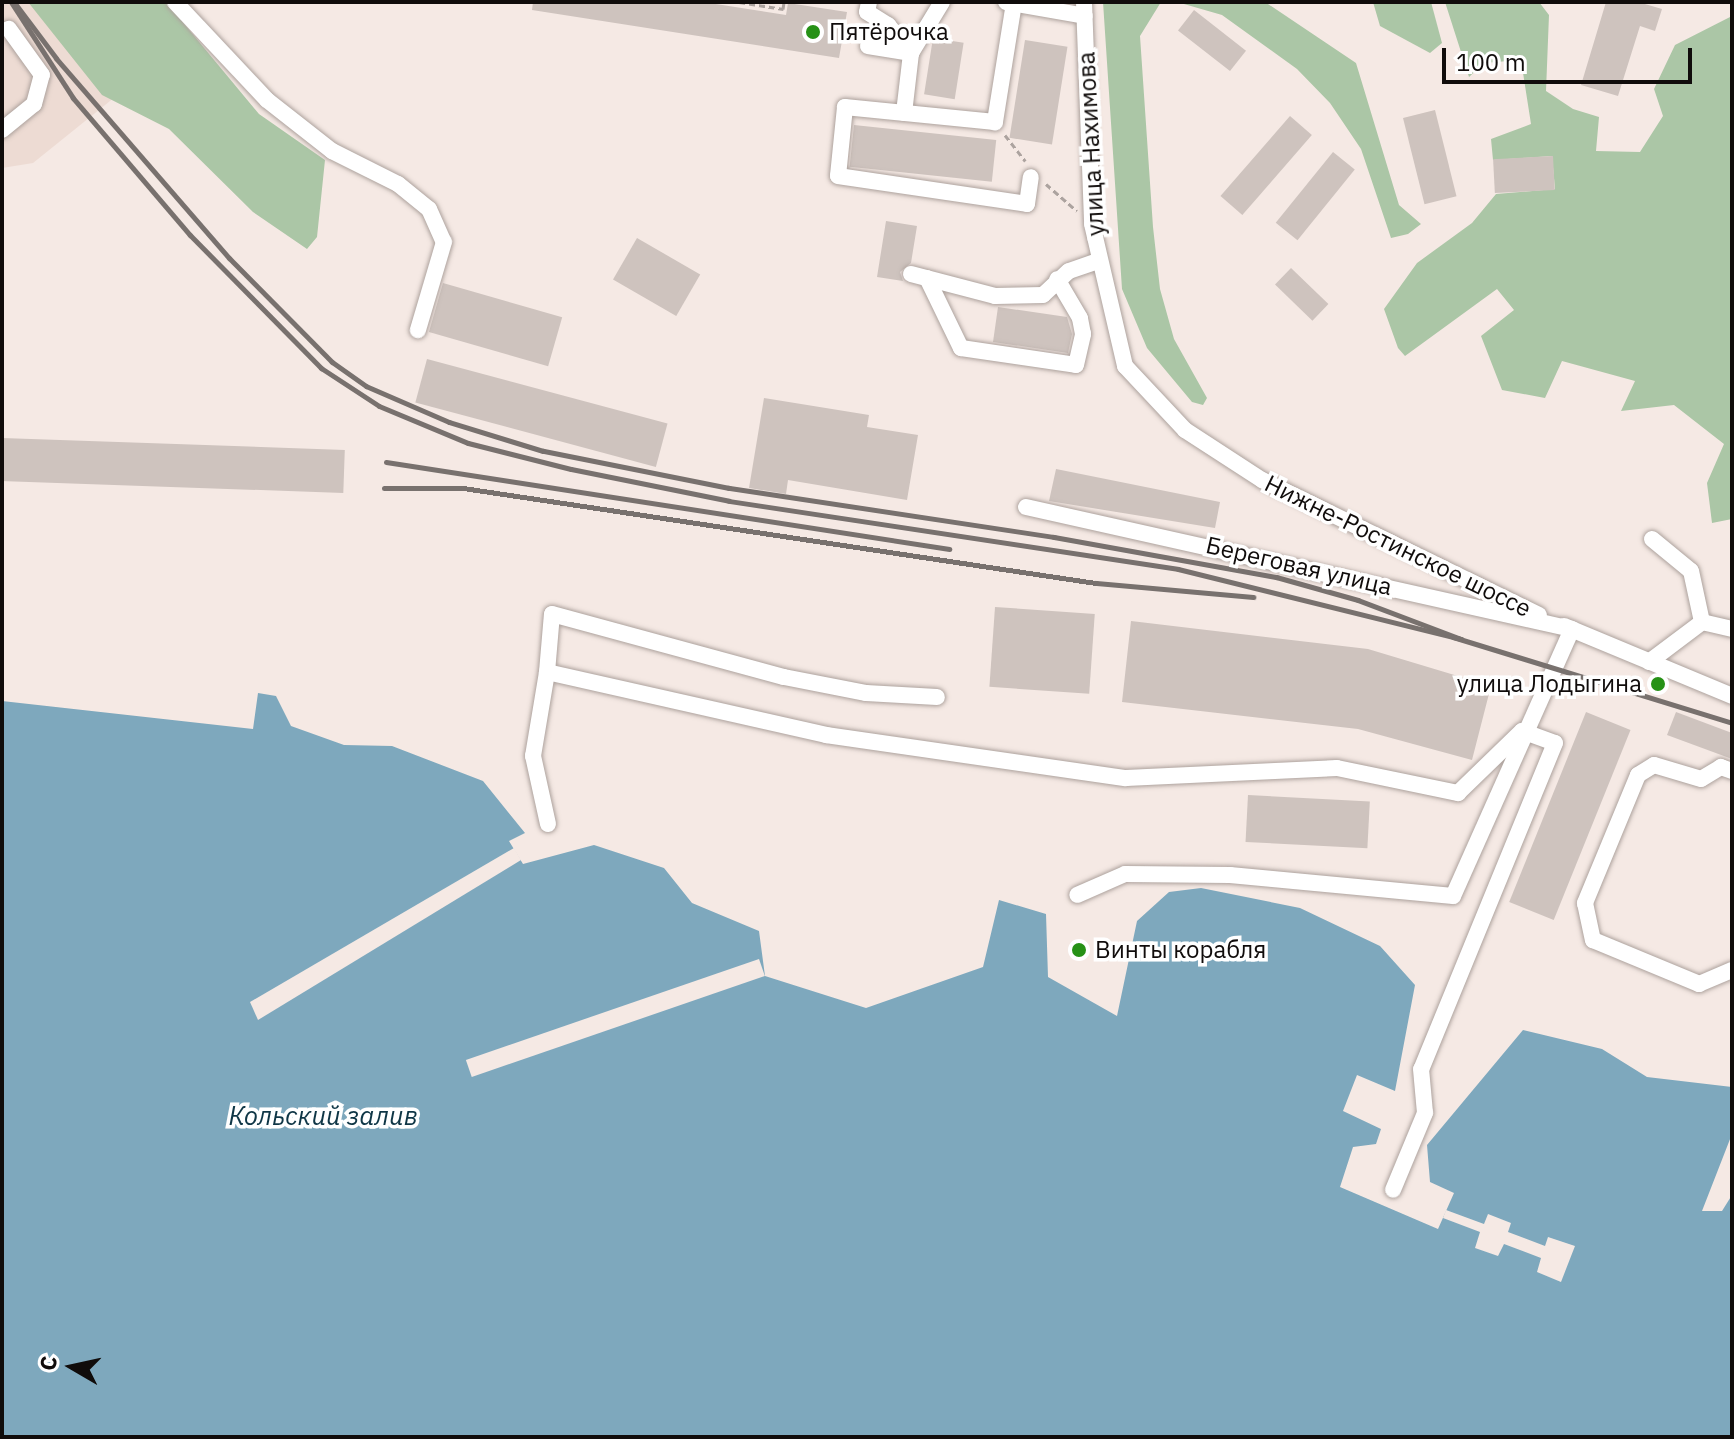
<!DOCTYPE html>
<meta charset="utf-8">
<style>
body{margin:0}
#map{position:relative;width:1734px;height:1439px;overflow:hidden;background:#f5e9e4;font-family:"IBM Plex Sans",sans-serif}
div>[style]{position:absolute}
.built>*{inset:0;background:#eddbd3}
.green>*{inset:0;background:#abc6a6}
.water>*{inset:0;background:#7ea8bd}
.pier>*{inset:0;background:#f5e9e4;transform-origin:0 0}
.building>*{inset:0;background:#cec3be;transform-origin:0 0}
.path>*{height:3px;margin-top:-1.5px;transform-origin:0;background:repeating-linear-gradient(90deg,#aca39f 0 6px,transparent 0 10px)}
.roads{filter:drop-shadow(0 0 2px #ada29d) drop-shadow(0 0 2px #ada29d)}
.minor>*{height:16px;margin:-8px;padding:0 8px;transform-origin:8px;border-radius:8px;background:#fff}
.rail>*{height:5px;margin:-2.5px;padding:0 2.5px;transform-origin:2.5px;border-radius:2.5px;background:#78716e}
.dots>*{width:22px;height:22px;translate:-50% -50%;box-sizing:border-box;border:4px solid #fff;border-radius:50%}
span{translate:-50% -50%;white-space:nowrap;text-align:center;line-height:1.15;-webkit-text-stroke:7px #fff;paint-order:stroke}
.poi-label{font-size:24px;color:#100c0b}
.left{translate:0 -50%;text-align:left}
.right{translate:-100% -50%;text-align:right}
.street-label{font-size:24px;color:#100c0b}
.water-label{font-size:26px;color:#0f3646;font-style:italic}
.frame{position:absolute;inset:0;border:4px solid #100c0b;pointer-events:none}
.north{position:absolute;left:32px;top:1327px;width:80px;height:80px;-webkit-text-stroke:6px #fff;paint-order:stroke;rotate:279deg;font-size:22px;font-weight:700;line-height:32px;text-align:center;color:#100c0b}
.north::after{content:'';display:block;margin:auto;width:28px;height:36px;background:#100c0b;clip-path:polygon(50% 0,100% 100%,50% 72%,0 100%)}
.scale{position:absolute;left:1442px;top:48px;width:250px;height:36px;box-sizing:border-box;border:4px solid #100c0b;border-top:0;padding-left:10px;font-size:24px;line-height:28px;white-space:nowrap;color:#100c0b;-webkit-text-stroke:6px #fff;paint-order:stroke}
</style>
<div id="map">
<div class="built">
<div style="clip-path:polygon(2px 2px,166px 2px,192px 35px,33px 163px,2px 168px)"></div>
</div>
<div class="green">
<div style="clip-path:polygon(28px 2px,166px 2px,259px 114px,325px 160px,317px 237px,307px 249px,253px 212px,169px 129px,102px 95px)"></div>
<div style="clip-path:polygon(1103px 2px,1161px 2px,1140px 36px,1153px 227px,1160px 289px,1174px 339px,1207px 398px,1203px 405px,1192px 402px,1147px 348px,1122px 289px)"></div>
<div style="clip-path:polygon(1177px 2px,1265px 2px,1356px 63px,1399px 205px,1421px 224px,1408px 234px,1391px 238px,1361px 149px,1330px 103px,1297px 69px,1222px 15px)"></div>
<div style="clip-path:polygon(1373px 2px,1431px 2px,1442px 43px,1430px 53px,1380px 26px)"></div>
<div style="clip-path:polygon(1445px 2px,1539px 2px,1549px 15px,1546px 91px,1573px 109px,1599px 117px,1596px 151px,1640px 152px,1663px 116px,1654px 89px,1675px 45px,1732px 16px,1732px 519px,1712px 523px,1707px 483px,1724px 444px,1674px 405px,1621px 411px,1635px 381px,1562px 361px,1545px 398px,1502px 390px,1481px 336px,1514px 310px,1497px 289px,1405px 356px,1398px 348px,1384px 309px,1417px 263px,1472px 223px,1496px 194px,1555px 189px,1552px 156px,1493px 160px,1491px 139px,1531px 124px,1521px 60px,1484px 63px,1469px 77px)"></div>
</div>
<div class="water">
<div style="clip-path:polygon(258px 693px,276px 696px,291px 726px,344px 745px,392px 746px,483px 781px,525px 833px,509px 841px,523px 864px,594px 845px,664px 868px,692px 903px,759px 931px,765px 976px,866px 1008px,983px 967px,999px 900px,1046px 914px,1048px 977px,1117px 1016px,1137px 921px,1169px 892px,1201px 888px,1300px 908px,1380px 946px,1415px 985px,1395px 1091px,1357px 1075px,1343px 1111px,1381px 1129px,1376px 1144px,1353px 1147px,1340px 1187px,1438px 1229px,1454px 1193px,1430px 1182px,1427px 1145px,1523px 1030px,1602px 1049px,1647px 1077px,1732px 1087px,1732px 1134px,1702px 1211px,1722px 1211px,1732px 1195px,1732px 1437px,2px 1437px,2px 701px,253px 729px)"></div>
</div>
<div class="pier">
<div style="clip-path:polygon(514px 848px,521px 860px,258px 1020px,250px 1002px)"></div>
<div style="left:759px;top:959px;width:18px;height:310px;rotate:71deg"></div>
<div style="clip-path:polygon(1446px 1210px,1484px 1224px,1488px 1214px,1511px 1223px,1508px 1232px,1545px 1246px,1548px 1237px,1575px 1246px,1561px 1282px,1537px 1272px,1541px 1258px,1504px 1244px,1498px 1256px,1475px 1248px,1480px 1232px,1443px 1218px)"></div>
</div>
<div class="building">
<div style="clip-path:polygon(533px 2px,703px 2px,786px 15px,788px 3px,847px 12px,839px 58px,532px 10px)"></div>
<div style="clip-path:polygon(1606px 2px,1638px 2px,1662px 9px,1655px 31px,1640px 26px,1618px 96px,1581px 85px)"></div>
<div style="left:1194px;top:10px;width:66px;height:26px;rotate:38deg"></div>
<div style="left:933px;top:38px;width:31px;height:57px;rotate:9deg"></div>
<div style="left:1025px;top:40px;width:43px;height:99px;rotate:9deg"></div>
<div style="left:1435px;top:110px;width:89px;height:33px;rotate:76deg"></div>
<div style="left:1290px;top:116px;width:29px;height:106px;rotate:41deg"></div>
<div style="left:854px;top:125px;width:143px;height:42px;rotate:6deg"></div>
<div style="left:1333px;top:152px;width:28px;height:91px;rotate:39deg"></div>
<div style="left:1553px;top:156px;width:34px;height:60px;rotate:87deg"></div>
<div style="clip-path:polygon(886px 221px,917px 226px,911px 263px,900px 272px,903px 281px,877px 277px)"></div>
<div style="left:637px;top:238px;width:73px;height:48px;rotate:30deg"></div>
<div style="left:1291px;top:268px;width:52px;height:23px;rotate:44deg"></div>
<div style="left:443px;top:283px;width:124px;height:51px;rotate:16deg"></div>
<div style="clip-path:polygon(998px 307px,1067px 317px,1072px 334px,1068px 353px,993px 342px)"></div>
<div style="left:427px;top:359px;width:249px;height:45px;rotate:15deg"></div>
<div style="clip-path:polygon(764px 398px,869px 415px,867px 427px,918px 435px,907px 500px,788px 480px,786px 494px,749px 488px)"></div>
<div style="left:2px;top:438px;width:343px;height:43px;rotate:2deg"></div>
<div style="clip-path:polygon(1056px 469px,1220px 502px,1215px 528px,1049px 501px)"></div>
<div style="left:995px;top:607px;width:100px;height:80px;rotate:4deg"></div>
<div style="clip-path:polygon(1131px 621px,1368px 649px,1491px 686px,1472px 760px,1358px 729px,1122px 702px)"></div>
<div style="left:1586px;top:712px;width:48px;height:205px;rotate:22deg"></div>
<div style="clip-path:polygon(1676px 712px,1732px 733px,1732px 759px,1667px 735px)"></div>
<div style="left:1248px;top:795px;width:122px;height:47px;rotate:3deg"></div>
</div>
<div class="path">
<div style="left:739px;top:2px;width:45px;rotate:9deg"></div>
<div style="left:783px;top:9px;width:7px;rotate:-82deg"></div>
<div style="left:1005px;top:135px;width:33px;rotate:52deg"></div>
<div style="left:1046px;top:184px;width:41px;rotate:41.1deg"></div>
</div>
<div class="roads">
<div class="minor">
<div style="left:175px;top:2px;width:134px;rotate:46.8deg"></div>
<div style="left:267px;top:100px;width:83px;rotate:38.1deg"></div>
<div style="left:332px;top:151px;width:74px;rotate:26.6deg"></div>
<div style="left:398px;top:184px;width:40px;rotate:39deg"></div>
<div style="left:429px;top:209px;width:36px;rotate:66deg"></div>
<div style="left:444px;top:242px;width:92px;rotate:106.5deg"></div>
<div style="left:869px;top:2px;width:10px;rotate:101deg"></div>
<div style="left:867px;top:12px;width:25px;rotate:32deg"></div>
<div style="left:888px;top:25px;width:36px;rotate:51deg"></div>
<div style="left:1006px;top:2px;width:80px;rotate:10deg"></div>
<div style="left:1084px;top:2px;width:222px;rotate:87.9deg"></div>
<div style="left:1092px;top:224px;width:146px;rotate:76.9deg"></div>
<div style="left:1125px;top:366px;width:88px;rotate:46.8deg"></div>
<div style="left:1185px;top:430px;width:92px;rotate:33deg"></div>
<div style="left:1262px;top:480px;width:308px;rotate:26deg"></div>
<div style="left:1014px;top:3px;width:121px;rotate:99.1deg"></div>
<div style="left:995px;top:122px;width:151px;rotate:-174.3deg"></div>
<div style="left:845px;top:107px;width:69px;rotate:95.8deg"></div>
<div style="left:838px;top:176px;width:191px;rotate:8.4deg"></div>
<div style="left:1027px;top:204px;width:27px;rotate:-82deg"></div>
<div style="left:868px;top:46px;width:44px;rotate:9.2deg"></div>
<div style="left:904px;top:113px;width:60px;rotate:-83.3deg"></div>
<div style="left:911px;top:53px;width:60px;rotate:-58.7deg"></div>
<div style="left:2px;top:130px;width:41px;rotate:-39.1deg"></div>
<div style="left:34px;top:104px;width:30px;rotate:-75deg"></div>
<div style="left:42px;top:75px;width:57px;rotate:-125.7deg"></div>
<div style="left:911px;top:274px;width:87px;rotate:14.7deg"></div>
<div style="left:995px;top:296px;width:48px;rotate:-1.2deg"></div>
<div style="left:1043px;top:295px;width:35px;rotate:-43deg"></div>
<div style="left:1069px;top:271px;width:31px;rotate:-19deg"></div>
<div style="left:927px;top:278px;width:78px;rotate:64.1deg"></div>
<div style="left:961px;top:348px;width:116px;rotate:8.4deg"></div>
<div style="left:1076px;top:365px;width:32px;rotate:-77deg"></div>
<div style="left:1083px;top:334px;width:16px;rotate:-101deg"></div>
<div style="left:1080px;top:318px;width:45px;rotate:-120.5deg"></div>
<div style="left:1026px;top:507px;width:559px;rotate:12.6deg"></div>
<div style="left:1572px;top:629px;width:292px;rotate:114deg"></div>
<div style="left:1453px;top:896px;width:224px;rotate:-174.6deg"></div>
<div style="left:1230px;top:875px;width:105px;rotate:-179.5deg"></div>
<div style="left:1125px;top:874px;width:52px;rotate:156.4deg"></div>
<div style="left:1652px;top:539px;width:50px;rotate:39.4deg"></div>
<div style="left:1691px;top:571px;width:52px;rotate:77.8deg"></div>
<div style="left:1564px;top:626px;width:182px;rotate:22.6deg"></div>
<div style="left:1649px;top:662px;width:66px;rotate:-37deg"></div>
<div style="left:1702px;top:622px;width:31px;rotate:13deg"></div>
<div style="left:547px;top:672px;width:58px;rotate:-85.1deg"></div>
<div style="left:552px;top:614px;width:240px;rotate:15.2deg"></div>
<div style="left:784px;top:677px;width:84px;rotate:11deg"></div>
<div style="left:866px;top:693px;width:71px;rotate:3.2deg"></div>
<div style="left:1732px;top:771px;width:12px;rotate:-160deg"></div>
<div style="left:1721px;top:767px;width:23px;rotate:149deg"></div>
<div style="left:1701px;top:779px;width:49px;rotate:-163.4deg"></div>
<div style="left:1654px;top:765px;width:19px;rotate:148deg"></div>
<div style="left:1638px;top:775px;width:139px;rotate:112.5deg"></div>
<div style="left:1585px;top:903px;width:38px;rotate:78deg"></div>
<div style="left:1593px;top:940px;width:115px;rotate:22.5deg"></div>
<div style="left:1699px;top:984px;width:36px;rotate:-23deg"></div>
<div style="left:548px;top:824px;width:70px;rotate:-102.4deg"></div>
<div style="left:533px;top:756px;width:85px;rotate:-80.5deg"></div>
<div style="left:547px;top:672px;width:286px;rotate:12.7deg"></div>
<div style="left:826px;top:735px;width:303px;rotate:8.2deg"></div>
<div style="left:1126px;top:778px;width:211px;rotate:-2.7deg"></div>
<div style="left:1337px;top:768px;width:124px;rotate:11.7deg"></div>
<div style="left:1458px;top:793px;width:89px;rotate:-44.1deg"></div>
<div style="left:1522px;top:731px;width:35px;rotate:20deg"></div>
<div style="left:1555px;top:743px;width:352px;rotate:112.3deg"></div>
<div style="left:1421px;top:1069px;width:44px;rotate:84.8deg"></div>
<div style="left:1425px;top:1113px;width:83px;rotate:112.6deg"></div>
</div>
</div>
<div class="rail">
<div style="left:11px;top:2px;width:114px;rotate:57.1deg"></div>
<div style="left:73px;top:98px;width:180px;rotate:49.5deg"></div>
<div style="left:190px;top:235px;width:187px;rotate:45.4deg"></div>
<div style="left:321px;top:368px;width:69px;rotate:33.2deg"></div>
<div style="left:379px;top:406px;width:96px;rotate:22.6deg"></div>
<div style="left:468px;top:443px;width:106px;rotate:14.2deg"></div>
<div style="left:571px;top:469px;width:161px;rotate:11.4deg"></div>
<div style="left:729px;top:501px;width:454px;rotate:8.6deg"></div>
<div style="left:1178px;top:569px;width:292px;rotate:13.9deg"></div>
<div style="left:1461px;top:639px;width:110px;rotate:-159.3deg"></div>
<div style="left:1358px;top:600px;width:85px;rotate:-164.3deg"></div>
<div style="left:1276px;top:577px;width:226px;rotate:-169.8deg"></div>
<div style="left:1054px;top:537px;width:329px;rotate:-171.4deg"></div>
<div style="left:729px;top:488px;width:190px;rotate:-168.7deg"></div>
<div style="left:543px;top:451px;width:98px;rotate:-162.9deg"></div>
<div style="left:449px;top:422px;width:90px;rotate:-156.6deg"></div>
<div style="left:366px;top:386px;width:42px;rotate:-144.8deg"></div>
<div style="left:332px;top:362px;width:146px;rotate:-134.7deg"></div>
<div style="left:229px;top:258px;width:264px;rotate:-130.9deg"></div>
<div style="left:56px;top:58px;width:70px;rotate:-126.9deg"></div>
<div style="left:386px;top:462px;width:570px;rotate:8.78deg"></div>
<div style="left:384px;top:488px;width:79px"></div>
<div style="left:463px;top:488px;width:640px;rotate:8.54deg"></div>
<div style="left:1096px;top:583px;width:158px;rotate:5.1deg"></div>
<div style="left:1453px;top:637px;width:292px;rotate:17.1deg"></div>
</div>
<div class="dots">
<div style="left:813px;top:32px;background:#269116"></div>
<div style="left:1658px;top:684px;background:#269116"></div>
<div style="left:1079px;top:950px;background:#269116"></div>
</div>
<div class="poi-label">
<span class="left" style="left:829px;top:32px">Пятёрочка</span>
<span class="right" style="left:1642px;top:684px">улица Лодыгина</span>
<span class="left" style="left:1095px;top:950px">Винты корабля</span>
</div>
<div class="street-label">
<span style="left:1091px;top:144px;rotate:-93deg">улица Нахимова</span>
<span style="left:1398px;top:546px;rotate:26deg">Нижне-Ростинское шоссе</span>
<span style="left:1299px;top:566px;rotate:13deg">Береговая улица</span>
</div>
<div class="water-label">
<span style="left:323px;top:1116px">Кольский залив</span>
</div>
<div class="frame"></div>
<div class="north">С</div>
<div class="scale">100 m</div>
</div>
